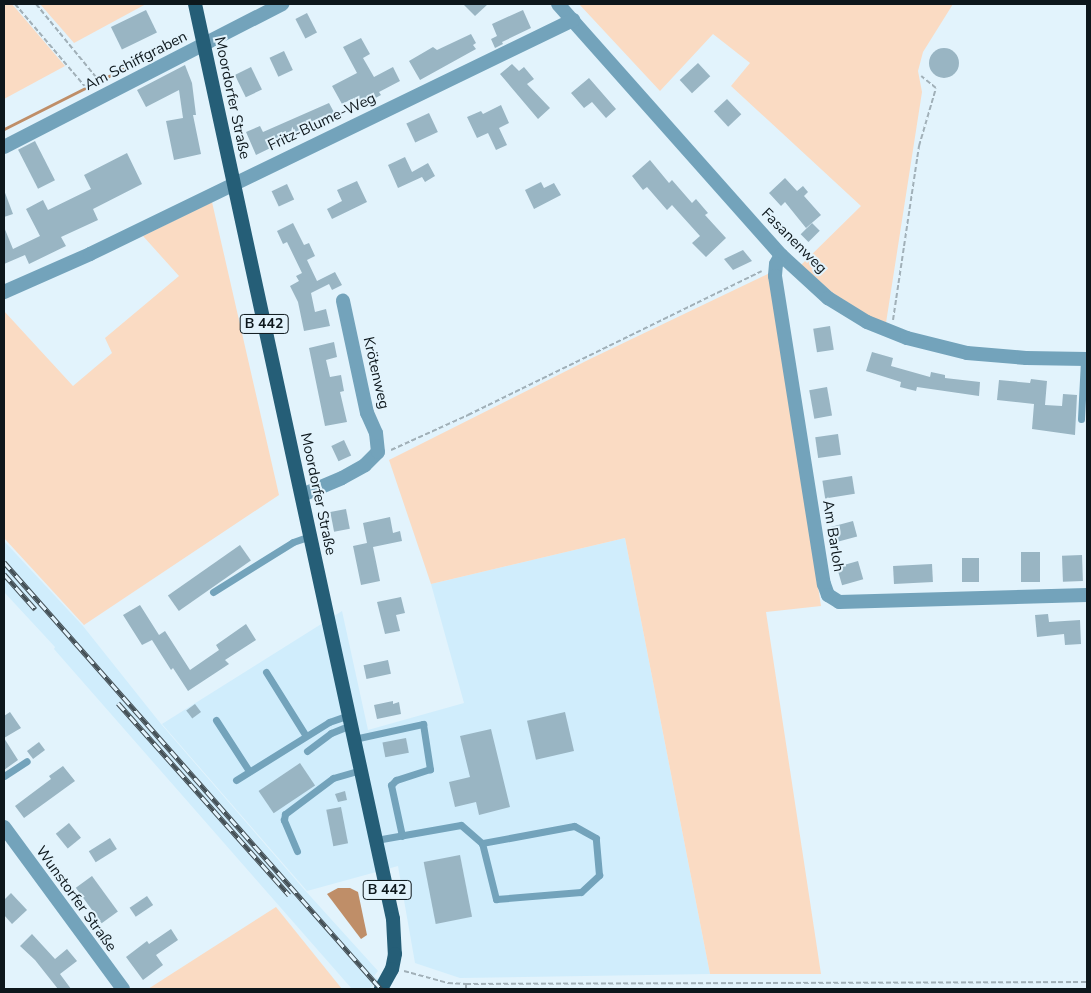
<!DOCTYPE html>
<meta charset="utf-8">
<style>
body{margin:0}
#map{position:relative;width:1091px;height:993px;overflow:hidden;background:#e2f3fc;font-family:"Nunito Sans",sans-serif}
div>[style]{position:absolute}
.built>*{inset:0;background:#d0edfc}
.green>*{inset:0;background:#fadbc3}
.water>*{inset:0;background:#bf8e68}
.stream>*{height:3px;margin:-1.5px;padding:0 1.5px;transform-origin:1.5px;border-radius:1.5px;background:#bf8e68}
.building>*{inset:0;background:#99b5c3;transform-origin:0 0}
.round{border-radius:50%}
.path>*{height:2px;margin-top:-1px;transform-origin:0;background:repeating-linear-gradient(90deg,#a1b0b8 0 5px,transparent 0 7.5px)}
.service>*{height:7px;margin:-3.5px;padding:0 3.5px;transform-origin:3.5px;border-radius:3.5px;background:#73a3bb}
.minor>*{height:14px;margin:-7px;padding:0 7px;transform-origin:7px;border-radius:7px;background:#73a3bb}
.tertiary>*{height:14px;margin:-7px;padding:0 7px;transform-origin:7px;border-radius:7px;background:#73a3bb}
.primary>*{height:14px;margin:-7px;padding:0 7px;transform-origin:7px;border-radius:7px;background:#255e77}
.rail>*{height:5px;margin-top:-2.5px;transform-origin:0;background:repeating-linear-gradient(90deg,#e2f3fc 0 9px,#445056 0 18px);box-sizing:border-box;border-block:1px solid #445056}
span{translate:-50% -50%;white-space:nowrap;text-align:center;line-height:1.15;-webkit-text-stroke:4px #e2f3fc;paint-order:stroke}
.shield-label span{padding:1px 4px;background:#e2f3fc;border:1px solid;border-radius:4px;-webkit-text-stroke-width:0}
.shield-label{font-size:14px;color:#0d171c;font-weight:700}
.street-label{font-size:15px;color:#0d171c}
.frame{position:absolute;inset:0;border:5px solid #0d171c;pointer-events:none}
</style>
<div id="map">
<div class="built">
<div style="clip-path:polygon(625px 538px,710px 974px,460px 978px,415px 963px,398px 866px,307px 891px,162px 724px,342px 611px,368px 730px,464px 703px,431px 584px)"></div>
<div style="clip-path:polygon(4px 541px,83px 626px,161px 724px,302px 887px,378px 971px,374px 976px,379px 980px,369px 989px,352px 989px,54px 649px,55px 647px,4px 592px)"></div>
</div>
<div class="green">
<div style="clip-path:polygon(4px 4px,12px 4px,65px 66px,4px 99px)"></div>
<div style="clip-path:polygon(40px 4px,146px 4px,74px 43px)"></div>
<div style="clip-path:polygon(579px 4px,953px 4px,923px 52px,918px 71px,922px 92px,886px 323px,871px 317px,833px 293px,801px 265px,861px 206px,731px 86px,750px 63px,713px 34px,660px 91px)"></div>
<div style="clip-path:polygon(212px 202px,279px 495px,84px 625px,4px 538px,4px 311px,73px 386px,112px 353px,105px 338px,179px 276px,143px 236px)"></div>
<div style="clip-path:polygon(770px 273px,821px 606px,766px 612px,821px 974px,710px 974px,625px 538px,431px 584px,389px 460px,590px 359px)"></div>
<div style="clip-path:polygon(276px 907px,342px 989px,148px 989px)"></div>
</div>
<div class="water">
<div style="clip-path:polygon(338px 888px,350px 888px,358px 892px,367px 935px,361px 939px,327px 894px)"></div>
</div>
<div class="stream">
<div style="left:4px;top:129px;width:204px;rotate:-26.8deg"></div>
</div>
<div class="building">
<div style="clip-path:polygon(463px 4px,488px 4px,475px 16px)"></div>
<div style="left:146px;top:10px;width:25px;height:39px;rotate:64deg"></div>
<div style="clip-path:polygon(523px 10px,531px 28px,502px 42px,503px 44px,495px 48px,491px 39px,497px 36px,492px 24px)"></div>
<div style="left:307px;top:13px;width:22px;height:13px;rotate:63deg"></div>
<div style="clip-path:polygon(471px 34px,476px 43px,473px 45px,476px 49px,420px 80px,409px 61px,433px 47px,437px 50px)"></div>
<div style="clip-path:polygon(361px 38px,370px 54px,363px 58px,374px 77px,393px 67px,400px 81px,379px 92px,381px 95px,372px 100px,370px 97px,357px 104px,354px 98px,342px 104px,332px 86px,357px 73px,343px 47px)"></div>
<div class="round" style="left:929px;top:48px;width:30px;height:30px"></div>
<div style="left:284px;top:51px;width:21px;height:16px;rotate:65deg"></div>
<div style="left:698px;top:63px;width:18px;height:25px;rotate:47deg"></div>
<div style="clip-path:polygon(512px 64px,519px 71px,524px 67px,534px 79px,527px 84px,550px 108px,538px 119px,500px 74px)"></div>
<div style="clip-path:polygon(185px 65px,192px 83px,196px 115px,193px 115px,201px 154px,174px 160px,166px 121px,183px 118px,179px 90px,146px 107px,137px 90px)"></div>
<div style="left:251px;top:67px;width:25px;height:18px;rotate:64deg"></div>
<div style="clip-path:polygon(589px 78px,616px 109px,606px 118px,592px 102px,584px 108px,571px 93px)"></div>
<div style="left:727px;top:99px;width:21px;height:18px;rotate:47deg"></div>
<div style="clip-path:polygon(329px 103px,336px 116px,256px 155px,246px 132px,260px 126px,263px 132px)"></div>
<div style="clip-path:polygon(501px 105px,509px 123px,499px 128px,507px 145px,496px 150px,488px 133px,477px 138px,467px 117px,481px 111px,483px 114px)"></div>
<div style="left:429px;top:113px;width:21px;height:25px;rotate:65deg"></div>
<div style="left:35px;top:141px;width:44px;height:19px;rotate:63deg"></div>
<div style="clip-path:polygon(127px 153px,142px 184px,93px 209px,98px 220px,61px 237px,66px 246px,29px 264px,25px 255px,4px 264px,4px 227px,13px 249px,40px 236px,26px 209px,43px 200px,48px 210px,91px 189px,84px 175px)"></div>
<div style="clip-path:polygon(405px 157px,412px 172px,428px 163px,435px 176px,425px 182px,422px 177px,398px 188px,388px 165px)"></div>
<div style="clip-path:polygon(650px 160px,669px 183px,672px 180px,692px 203px,696px 199px,708px 213px,705px 215px,726px 238px,706px 257px,692px 243px,700px 236px,672px 205px,667px 210px,647px 187px,643px 190px,632px 176px)"></div>
<div style="clip-path:polygon(785px 178px,797px 191px,803px 186px,808px 192px,804px 196px,821px 215px,806px 228px,785px 202px,781px 206px,769px 193px)"></div>
<div style="clip-path:polygon(357px 181px,367px 202px,332px 219px,327px 209px,342px 201px,337px 190px)"></div>
<div style="clip-path:polygon(541px 182px,544px 188px,554px 183px,561px 195px,534px 209px,525px 190px)"></div>
<div style="left:287px;top:184px;width:17px;height:17px;rotate:65deg"></div>
<div style="clip-path:polygon(4px 190px,13px 214px,4px 217px)"></div>
<div style="clip-path:polygon(293px 223px,304px 245px,309px 243px,315px 256px,307px 260px,317px 281px,335px 272px,342px 285px,332px 290px,329px 284px,311px 293px,315px 312px,326px 309px,330px 326px,304px 331px,298px 302px,290px 286px,299px 281px,296px 276px,302px 273px,287px 242px,283px 244px,277px 231px)"></div>
<div style="left:812px;top:223px;width:11px;height:16px;rotate:45deg"></div>
<div style="clip-path:polygon(743px 250px,752px 261px,733px 270px,724px 259px)"></div>
<div style="left:830px;top:326px;width:24px;height:17px;rotate:81deg"></div>
<div style="clip-path:polygon(334px 342px,337px 357px,326px 360px,330px 377px,341px 375px,344px 391px,340px 392px,347px 422px,325px 426px,309px 348px)"></div>
<div style="clip-path:polygon(872px 352px,893px 358px,891px 366px,930px 377px,931px 372px,945px 375px,945px 378px,980px 382px,979px 396px,917px 387px,916px 391px,900px 387px,901px 382px,866px 371px)"></div>
<div style="clip-path:polygon(1031px 379px,1047px 381px,1045px 405px,1062px 406px,1063px 394px,1077px 395px,1075px 435px,1032px 429px,1034px 404px,997px 400px,999px 380px,1030px 383px)"></div>
<div style="left:827px;top:387px;width:29px;height:18px;rotate:80deg"></div>
<div style="left:838px;top:434px;width:21px;height:23px;rotate:82deg"></div>
<div style="left:344px;top:440px;width:17px;height:14px;rotate:65deg"></div>
<div style="left:852px;top:476px;width:18px;height:30px;rotate:81deg"></div>
<div style="left:346px;top:509px;width:20px;height:16px;rotate:79deg"></div>
<div style="clip-path:polygon(390px 517px,393px 533px,400px 531px,402px 541px,373px 547px,380px 581px,361px 585px,353px 546px,367px 543px,363px 523px)"></div>
<div style="left:853px;top:521px;width:16px;height:25px;rotate:75deg"></div>
<div style="left:240px;top:545px;width:19px;height:88px;rotate:55deg"></div>
<div style="left:1040px;top:552px;width:30px;height:19px;rotate:90deg"></div>
<div style="left:1082px;top:555px;width:26px;height:20px;rotate:88deg"></div>
<div style="left:962px;top:558px;width:17px;height:24px"></div>
<div style="left:858px;top:561px;width:19px;height:22px;rotate:74deg"></div>
<div style="left:932px;top:564px;width:18px;height:39px;rotate:87deg"></div>
<div style="clip-path:polygon(401px 597px,405px 613px,396px 615px,400px 631px,385px 634px,377px 602px)"></div>
<div style="clip-path:polygon(140px 605px,159px 635px,165px 631px,190px 670px,219px 650px,216px 645px,246px 624px,256px 640px,225px 660px,229px 664px,188px 691px,173px 668px,171px 670px,152px 640px,142px 645px,123px 615px)"></div>
<div style="clip-path:polygon(1048px 614px,1049px 622px,1080px 620px,1081px 644px,1065px 645px,1064px 634px,1037px 637px,1035px 615px)"></div>
<div style="left:388px;top:660px;width:14px;height:25px;rotate:78deg"></div>
<div style="clip-path:polygon(393px 701px,393px 704px,399px 702px,401px 714px,377px 719px,374px 705px)"></div>
<div style="left:195px;top:704px;width:10px;height:11px;rotate:53deg"></div>
<div style="clip-path:polygon(10px 712px,21px 728px,4px 738px,18px 760px,4px 770px,4px 716px)"></div>
<div style="left:565px;top:712px;width:40px;height:39px;rotate:77deg"></div>
<div style="clip-path:polygon(491px 729px,510px 807px,479px 815px,476px 802px,455px 807px,449px 782px,470px 777px,460px 736px)"></div>
<div style="left:406px;top:738px;width:15px;height:24px;rotate:79deg"></div>
<div style="left:39px;top:742px;width:10px;height:15px;rotate:53deg"></div>
<div style="left:300px;top:763px;width:27px;height:50px;rotate:56deg"></div>
<div style="clip-path:polygon(63px 766px,75px 781px,24px 818px,15px 806px,51px 779px,49px 776px)"></div>
<div style="clip-path:polygon(345px 791px,347px 800px,338px 802px,335px 794px)"></div>
<div style="left:341px;top:807px;width:37px;height:15px;rotate:79deg"></div>
<div style="left:69px;top:823px;width:19px;height:17px;rotate:51deg"></div>
<div style="left:110px;top:838px;width:13px;height:25px;rotate:58deg"></div>
<div style="left:460px;top:855px;width:63px;height:37px;rotate:79deg"></div>
<div style="left:92px;top:876px;width:44px;height:20px;rotate:54deg"></div>
<div style="clip-path:polygon(11px 893px,27px 910px,12px 924px,4px 915px,4px 900px)"></div>
<div style="left:147px;top:896px;width:11px;height:21px;rotate:56deg"></div>
<div style="clip-path:polygon(171px 929px,178px 940px,156px 955px,163px 965px,143px 980px,126px 957px,147px 941px,149px 944px)"></div>
<div style="clip-path:polygon(32px 934px,55px 959px,67px 949px,77px 961px,60px 974px,71px 989px,58px 989px,35px 960px,20px 946px)"></div>
</div>
<div class="path">
<div style="left:15px;top:4px;width:113px;rotate:49.7deg"></div>
<div style="left:36px;top:4px;width:102px;rotate:50.6deg"></div>
<div style="left:893px;top:320px;width:176px;rotate:-81.5deg"></div>
<div style="left:919px;top:146px;width:60px;rotate:-73.7deg"></div>
<div style="left:936px;top:88px;width:19px;rotate:-141deg"></div>
<div style="left:391px;top:450px;width:85px;rotate:-24.4deg"></div>
<div style="left:468px;top:415px;width:327px;rotate:-26.1deg"></div>
<div style="left:404px;top:971px;width:46px;rotate:15.3deg"></div>
<div style="left:448px;top:983px;width:18px;rotate:3deg"></div>
<div style="left:466px;top:984px;width:621px;rotate:-0.18deg"></div>
<div style="left:466px;top:984px;width:5px;rotate:90deg"></div>
</div>
<div class="service">
<div style="left:1081px;top:419px;width:60px;rotate:-87.1deg"></div>
<div style="left:213px;top:592px;width:94px;rotate:-32deg"></div>
<div style="left:293px;top:542px;width:18px;rotate:-19deg"></div>
<div style="left:266px;top:672px;width:75px;rotate:58deg"></div>
<div style="left:216px;top:720px;width:61px;rotate:57.1deg"></div>
<div style="left:354px;top:739px;width:71px;rotate:-12.3deg"></div>
<div style="left:423px;top:724px;width:46px;rotate:81.2deg"></div>
<div style="left:430px;top:769px;width:36px;rotate:162deg"></div>
<div style="left:396px;top:780px;width:7px;rotate:135deg"></div>
<div style="left:391px;top:785px;width:52px;rotate:77.8deg"></div>
<div style="left:307px;top:751px;width:30px;rotate:-37deg"></div>
<div style="left:331px;top:733px;width:22px;rotate:-22deg"></div>
<div style="left:4px;top:776px;width:27px;rotate:-33deg"></div>
<div style="left:236px;top:780px;width:110px;rotate:-31.9deg"></div>
<div style="left:329px;top:722px;width:21px;rotate:-19deg"></div>
<div style="left:376px;top:840px;width:86px;rotate:-10deg"></div>
<div style="left:461px;top:825px;width:28px;rotate:41deg"></div>
<div style="left:482px;top:843px;width:58px;rotate:76deg"></div>
<div style="left:496px;top:899px;width:85px;rotate:-4.7deg"></div>
<div style="left:581px;top:892px;width:25px;rotate:-43deg"></div>
<div style="left:599px;top:875px;width:37px;rotate:-95deg"></div>
<div style="left:596px;top:838px;width:25px;rotate:-151deg"></div>
<div style="left:574px;top:826px;width:94px;rotate:169.5deg"></div>
<div style="left:297px;top:851px;width:34px;rotate:-113deg"></div>
<div style="left:284px;top:820px;width:6px;rotate:-81deg"></div>
<div style="left:285px;top:814px;width:60px;rotate:-36.9deg"></div>
<div style="left:333px;top:778px;width:29px;rotate:-16deg"></div>
</div>
<div class="minor">
<div style="left:558px;top:4px;width:336px;rotate:48.4deg"></div>
<div style="left:781px;top:255px;width:64px;rotate:42.5deg"></div>
<div style="left:828px;top:298px;width:46px;rotate:31.6deg"></div>
<div style="left:867px;top:322px;width:43px;rotate:21.8deg"></div>
<div style="left:907px;top:338px;width:62px;rotate:14deg"></div>
<div style="left:967px;top:353px;width:59px;rotate:4.8deg"></div>
<div style="left:1026px;top:358px;width:61px;rotate:0.9deg"></div>
<div style="left:4px;top:147px;width:313px;rotate:-27.2deg"></div>
<div style="left:781px;top:255px;width:10px;rotate:119deg"></div>
<div style="left:776px;top:264px;width:12px;rotate:95deg"></div>
<div style="left:775px;top:276px;width:312px;rotate:81deg"></div>
<div style="left:824px;top:584px;width:12px;rotate:70deg"></div>
<div style="left:828px;top:595px;width:13px;rotate:32deg"></div>
<div style="left:839px;top:602px;width:248px;rotate:-1.6deg"></div>
<div style="left:4px;top:292px;width:94px;rotate:-23.8deg"></div>
<div style="left:90px;top:254px;width:537px;rotate:-25.85deg"></div>
<div style="left:302px;top:495px;width:43px;rotate:-23deg"></div>
<div style="left:342px;top:478px;width:26px;rotate:-29deg"></div>
<div style="left:365px;top:465px;width:18px;rotate:-45deg"></div>
<div style="left:378px;top:452px;width:19px;rotate:-96deg"></div>
<div style="left:376px;top:433px;width:22px;rotate:-114deg"></div>
<div style="left:367px;top:413px;width:115px;rotate:-102.1deg"></div>
</div>
<div class="tertiary">
<div style="left:4px;top:827px;width:201px;rotate:53.7deg"></div>
</div>
<div class="primary">
<div style="left:195px;top:4px;width:936px;rotate:77.79deg"></div>
<div style="left:393px;top:919px;width:35px;rotate:87deg"></div>
<div style="left:395px;top:954px;width:15px;rotate:101deg"></div>
<div style="left:392px;top:969px;width:23px;rotate:119deg"></div>
</div>
<div class="rail">
<div style="left:4px;top:562px;width:570px;rotate:48.56deg"></div>
<div style="left:4px;top:574px;width:47px;rotate:48.5deg"></div>
<div style="left:118px;top:703px;width:257px;rotate:48.3deg"></div>
</div>
<div class="shield-label">
<span style="left:264px;top:324px">B 442</span>
<span style="left:387px;top:890px">B 442</span>
</div>
<div class="street-label">
<span style="left:136px;top:61px;rotate:-27deg">Am Schiffgraben</span>
<span style="left:232px;top:98px;rotate:78deg">Moordorfer Straße</span>
<span style="left:322px;top:122px;rotate:-25deg">Fritz-Blume-Weg</span>
<span style="left:794px;top:241px;rotate:45deg">Fasanenweg</span>
<span style="left:376px;top:373px;rotate:77deg">Krötenweg</span>
<span style="left:318px;top:494px;rotate:78deg">Moordorfer Straße</span>
<span style="left:833px;top:536px;rotate:81deg">Am Barloh</span>
<span style="left:76px;top:899px;rotate:54deg">Wunstorfer Straße</span>
</div>
<div class="frame"></div>
</div>
